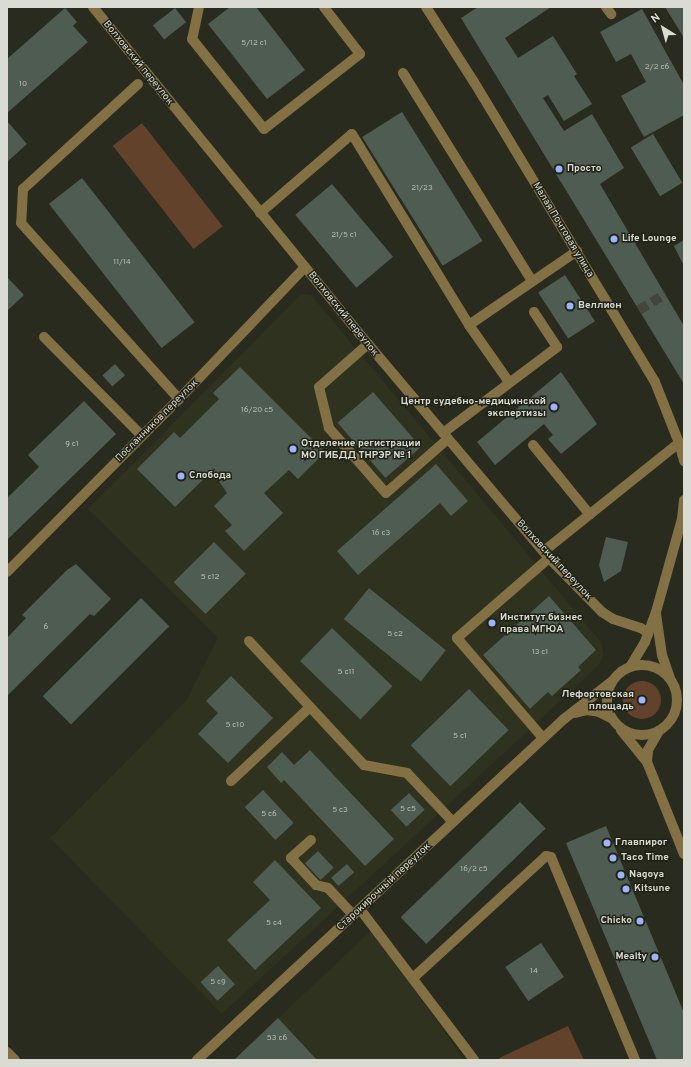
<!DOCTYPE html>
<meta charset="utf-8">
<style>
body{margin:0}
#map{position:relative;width:691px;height:1067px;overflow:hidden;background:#292b1e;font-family:Overpass,sans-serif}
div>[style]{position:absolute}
.built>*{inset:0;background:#2e321e}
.green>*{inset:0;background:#63422b;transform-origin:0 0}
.round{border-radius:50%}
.building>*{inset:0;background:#4f5c51;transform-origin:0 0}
.minor-tunnel>*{height:10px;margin-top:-5px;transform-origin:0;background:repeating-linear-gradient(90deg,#444639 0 10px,transparent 0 15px)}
.minor>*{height:10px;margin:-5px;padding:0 5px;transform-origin:5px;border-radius:5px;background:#837044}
.minor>.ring{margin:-5px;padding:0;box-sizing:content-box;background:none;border:10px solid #837044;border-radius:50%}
.dots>*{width:11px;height:11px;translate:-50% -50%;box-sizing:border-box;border:2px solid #1f2215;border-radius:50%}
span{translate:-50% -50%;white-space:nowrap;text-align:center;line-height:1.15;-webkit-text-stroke:3px #1f2215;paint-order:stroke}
.number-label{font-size:8px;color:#b7bcb3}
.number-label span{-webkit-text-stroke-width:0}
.street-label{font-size:10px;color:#dadcd4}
.poi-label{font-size:10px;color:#dadcd4;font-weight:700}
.left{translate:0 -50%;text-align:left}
.right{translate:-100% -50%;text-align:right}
.frame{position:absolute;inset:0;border:8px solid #dadcd4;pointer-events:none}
.north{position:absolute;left:643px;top:8px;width:40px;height:40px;-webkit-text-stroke:3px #1f2215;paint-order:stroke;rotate:323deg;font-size:11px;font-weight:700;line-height:16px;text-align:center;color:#dadcd4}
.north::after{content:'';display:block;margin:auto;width:14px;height:18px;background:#dadcd4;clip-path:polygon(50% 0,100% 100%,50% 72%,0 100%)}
</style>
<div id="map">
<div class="built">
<div style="clip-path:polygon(301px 294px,311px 295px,600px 641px,604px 654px,598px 666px,222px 1014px,50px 838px,186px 701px,218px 638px,88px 509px)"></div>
<div style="clip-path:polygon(373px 929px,464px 1060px,234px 1060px,278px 1018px)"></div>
</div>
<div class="green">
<div style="left:142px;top:123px;width:131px;height:37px;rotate:52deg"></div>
<div class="round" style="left:623px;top:681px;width:38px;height:38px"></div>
<div style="clip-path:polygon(568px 1026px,584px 1060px,500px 1060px,499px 1058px)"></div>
</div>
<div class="building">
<div style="clip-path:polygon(230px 7px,256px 7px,305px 70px,267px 99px,208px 24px)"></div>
<div style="clip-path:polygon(478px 7px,551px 7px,505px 38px,518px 58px,553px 36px,577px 74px,574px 76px,592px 104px,564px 121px,548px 95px,543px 98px,564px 131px,592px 114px,624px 168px,600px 184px,684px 326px,684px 384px,461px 18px)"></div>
<div style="clip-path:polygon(665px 7px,684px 7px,684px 38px)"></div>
<div style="clip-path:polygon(65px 8px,77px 22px,73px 26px,88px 42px,7px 113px,7px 59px)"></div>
<div style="left:175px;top:8px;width:18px;height:28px;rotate:52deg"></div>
<div style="clip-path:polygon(642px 9px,684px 85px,684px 115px,644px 137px,621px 96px,646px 82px,631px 54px,616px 62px,600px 32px)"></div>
<div style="left:402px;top:112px;width:152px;height:47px;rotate:58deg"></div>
<div style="clip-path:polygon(7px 121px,27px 144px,7px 162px)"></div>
<div style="left:653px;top:134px;width:57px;height:26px;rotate:59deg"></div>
<div style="left:82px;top:178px;width:183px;height:42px;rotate:52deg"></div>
<div style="left:332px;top:184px;width:95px;height:48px;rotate:50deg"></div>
<div style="clip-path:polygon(684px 240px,684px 266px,674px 246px)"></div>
<div style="left:565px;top:275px;width:55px;height:32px;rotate:57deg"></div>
<div style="clip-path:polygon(7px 277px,24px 295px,7px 311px)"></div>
<div style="left:115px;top:364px;width:15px;height:17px;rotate:48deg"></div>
<div style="clip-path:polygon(240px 367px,325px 452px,298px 479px,289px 470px,264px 493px,283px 513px,244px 551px,225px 531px,232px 525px,214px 506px,227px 493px,212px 471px,175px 507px,137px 469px,174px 432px,180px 438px,219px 399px,213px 393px)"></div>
<div style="clip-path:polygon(561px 372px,597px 424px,561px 454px,548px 439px,553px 435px,544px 424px,495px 465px,477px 442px)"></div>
<div style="left:373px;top:392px;width:73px;height:47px;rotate:49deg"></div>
<div style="clip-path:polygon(84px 401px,116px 434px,7px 540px,7px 498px,39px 467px,28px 455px)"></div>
<div style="clip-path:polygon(436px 464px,468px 501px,451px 516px,440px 503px,358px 575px,337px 551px)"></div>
<div style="clip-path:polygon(606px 537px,628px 542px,621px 571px,604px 582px,599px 565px)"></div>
<div style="left:214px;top:542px;width:45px;height:57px;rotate:45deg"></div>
<div style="clip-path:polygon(76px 564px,111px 599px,94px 616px,90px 614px,7px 696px,7px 638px,26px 618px,22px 615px,67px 570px)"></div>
<div style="left:369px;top:588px;width:99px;height:40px;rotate:39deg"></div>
<div style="clip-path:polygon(549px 596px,596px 650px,578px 667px,581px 670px,552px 696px,548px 692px,530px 709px,483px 655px)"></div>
<div style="left:141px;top:598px;width:40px;height:139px;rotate:45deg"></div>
<div style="left:332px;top:628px;width:84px;height:46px;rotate:44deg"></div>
<div style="clip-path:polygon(231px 676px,273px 718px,228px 763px,198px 734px,218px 713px,206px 701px)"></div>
<div style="left:469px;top:689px;width:57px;height:81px;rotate:46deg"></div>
<div style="clip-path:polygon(310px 750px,394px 839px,365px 866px,284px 780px,281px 783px,267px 767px,282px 752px,294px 765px)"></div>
<div style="left:263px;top:790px;width:45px;height:25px;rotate:47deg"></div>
<div style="left:409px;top:793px;width:23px;height:25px;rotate:47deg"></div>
<div style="left:520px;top:802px;width:37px;height:166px;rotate:46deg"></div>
<div style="clip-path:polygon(606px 826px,684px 1013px,684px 1060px,657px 1060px,566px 843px)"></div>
<div style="left:318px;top:851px;width:23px;height:18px;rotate:47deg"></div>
<div style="clip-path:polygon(275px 860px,321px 908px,255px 970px,227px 940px,270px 900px,253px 882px)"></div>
<div style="left:347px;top:864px;width:11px;height:21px;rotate:49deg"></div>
<div style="left:541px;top:943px;width:41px;height:43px;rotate:56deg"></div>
<div style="left:218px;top:966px;width:25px;height:24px;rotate:47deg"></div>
<div style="clip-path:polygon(278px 1018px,317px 1060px,234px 1060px)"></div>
</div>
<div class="minor-tunnel">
<div style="left:639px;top:310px;width:31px;rotate:-31deg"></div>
</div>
<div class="minor">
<div style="left:93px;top:7px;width:435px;rotate:50.8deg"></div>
<div style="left:368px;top:344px;width:280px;rotate:49.8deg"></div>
<div style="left:549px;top:558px;width:76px;rotate:45.5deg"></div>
<div style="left:602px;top:612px;width:13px;rotate:32deg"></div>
<div style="left:613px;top:619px;width:29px;rotate:18deg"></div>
<div style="left:641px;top:628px;width:9px;rotate:36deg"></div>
<div style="left:199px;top:7px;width:33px;rotate:102deg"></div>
<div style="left:192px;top:39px;width:115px;rotate:51.3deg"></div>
<div style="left:264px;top:129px;width:122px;rotate:-38deg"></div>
<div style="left:360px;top:54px;width:59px;rotate:-127.5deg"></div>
<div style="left:426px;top:7px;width:89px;rotate:57.4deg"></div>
<div style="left:474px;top:82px;width:350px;rotate:58.9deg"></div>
<div style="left:655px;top:382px;width:66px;rotate:68.5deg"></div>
<div style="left:679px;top:443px;width:19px;rotate:74deg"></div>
<div style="left:606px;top:7px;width:9px;rotate:54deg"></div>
<div style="left:403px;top:73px;width:245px;rotate:58.2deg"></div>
<div style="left:138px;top:84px;width:156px;rotate:137.6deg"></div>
<div style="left:23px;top:189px;width:34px;rotate:93deg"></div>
<div style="left:21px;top:223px;width:237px;rotate:48.1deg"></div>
<div style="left:260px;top:213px;width:121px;rotate:-40.7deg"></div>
<div style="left:352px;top:134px;width:224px;rotate:58.5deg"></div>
<div style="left:469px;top:325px;width:70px;rotate:54.9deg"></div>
<div style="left:469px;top:325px;width:131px;rotate:-34.4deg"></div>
<div style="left:44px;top:337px;width:139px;rotate:45.3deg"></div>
<div style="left:368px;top:344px;width:65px;rotate:138.7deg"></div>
<div style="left:319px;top:387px;width:42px;rotate:76.3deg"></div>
<div style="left:329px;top:428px;width:86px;rotate:48.8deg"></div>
<div style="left:386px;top:493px;width:82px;rotate:-41.1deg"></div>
<div style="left:443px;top:433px;width:143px;rotate:-37deg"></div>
<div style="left:557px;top:347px;width:42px;rotate:-123.3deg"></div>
<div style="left:533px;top:445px;width:90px;rotate:50.8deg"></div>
<div style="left:544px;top:551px;width:173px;rotate:-38.7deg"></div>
<div style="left:7px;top:572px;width:244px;rotate:-45.2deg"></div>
<div style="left:179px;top:399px;width:182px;rotate:-46.3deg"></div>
<div style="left:656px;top:614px;width:41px;rotate:81.7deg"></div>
<div style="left:662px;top:655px;width:24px;rotate:71deg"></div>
<div style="left:249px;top:641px;width:169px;rotate:47.2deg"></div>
<div style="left:364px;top:765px;width:44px;rotate:10.5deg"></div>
<div style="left:407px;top:773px;width:67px;rotate:46.8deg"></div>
<div class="ring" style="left:607px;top:665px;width:60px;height:60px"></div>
<div style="left:630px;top:667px;width:29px;rotate:-59deg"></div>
<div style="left:645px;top:642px;width:32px;rotate:-70deg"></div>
<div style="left:656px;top:612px;width:97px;rotate:-74.4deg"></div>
<div style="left:682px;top:519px;width:19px;rotate:-84deg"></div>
<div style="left:575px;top:713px;width:12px;rotate:-14deg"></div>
<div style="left:587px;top:710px;width:12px;rotate:9deg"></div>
<div style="left:599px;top:712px;width:13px;rotate:27deg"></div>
<div style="left:621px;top:730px;width:41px;rotate:50.9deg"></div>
<div style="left:647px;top:762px;width:99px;rotate:68.1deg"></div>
<div style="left:543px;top:738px;width:132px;rotate:-130.7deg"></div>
<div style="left:457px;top:638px;width:122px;rotate:-41deg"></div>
<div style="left:647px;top:762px;width:12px;rotate:-85deg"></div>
<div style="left:648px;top:750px;width:22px;rotate:-60deg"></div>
<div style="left:231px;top:781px;width:108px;rotate:-43.1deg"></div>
<div style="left:311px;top:840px;width:27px;rotate:138deg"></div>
<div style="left:291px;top:858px;width:37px;rotate:47deg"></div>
<div style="left:316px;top:885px;width:12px;rotate:14deg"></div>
<div style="left:328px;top:888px;width:37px;rotate:47deg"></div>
<div style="left:360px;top:909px;width:189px;rotate:52.9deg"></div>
<div style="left:413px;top:978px;width:180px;rotate:-42.5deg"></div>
<div style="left:546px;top:856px;width:5px;rotate:11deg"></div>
<div style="left:551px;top:857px;width:220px;rotate:67.5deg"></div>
<div style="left:7px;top:1052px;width:11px;rotate:45deg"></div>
<div style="left:197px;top:1060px;width:501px;rotate:-42.9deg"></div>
<div style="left:564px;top:719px;width:60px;rotate:-38.2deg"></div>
</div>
<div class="dots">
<div style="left:559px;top:169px;background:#9db4fd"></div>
<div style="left:614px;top:239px;background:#9db4fd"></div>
<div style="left:570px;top:306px;background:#9db4fd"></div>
<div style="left:554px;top:407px;background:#9db4fd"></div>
<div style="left:293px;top:449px;background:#9db4fd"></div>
<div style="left:181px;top:476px;background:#9db4fd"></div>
<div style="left:492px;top:623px;background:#9db4fd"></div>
<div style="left:642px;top:700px;background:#9db4fd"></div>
<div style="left:607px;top:843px;background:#9db4fd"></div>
<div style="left:613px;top:858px;background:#9db4fd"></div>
<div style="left:621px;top:875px;background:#9db4fd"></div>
<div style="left:626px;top:889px;background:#9db4fd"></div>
<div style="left:640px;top:921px;background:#9db4fd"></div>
<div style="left:655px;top:957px;background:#9db4fd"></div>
</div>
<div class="number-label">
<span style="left:254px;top:44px">5/12 с1</span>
<span style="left:657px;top:68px">2/2 с6</span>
<span style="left:23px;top:85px">10</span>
<span style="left:422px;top:189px">21/23</span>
<span style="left:344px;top:236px">21/5 с1</span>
<span style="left:122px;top:263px">11/14</span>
<span style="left:257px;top:411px">16/20 с5</span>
<span style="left:72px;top:445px">9 с1</span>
<span style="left:381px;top:534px">16 с3</span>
<span style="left:210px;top:578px">5 с12</span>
<span style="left:46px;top:628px">6</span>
<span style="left:395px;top:635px">5 с2</span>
<span style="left:540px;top:653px">13 с1</span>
<span style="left:346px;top:673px">5 с11</span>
<span style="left:235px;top:726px">5 с10</span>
<span style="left:460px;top:737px">5 с1</span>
<span style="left:408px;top:810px">5 с5</span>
<span style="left:340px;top:811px">5 с3</span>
<span style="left:269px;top:815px">5 с6</span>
<span style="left:474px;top:870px">16/2 с5</span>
<span style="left:274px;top:924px">5 с4</span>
<span style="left:534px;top:972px">14</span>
<span style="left:218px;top:983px">5 с9</span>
<span style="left:277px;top:1039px">53 с6</span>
</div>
<div class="street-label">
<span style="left:138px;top:63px;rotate:51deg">Волховский переулок</span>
<span style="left:563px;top:230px;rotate:59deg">Малая Почтовая улица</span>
<span style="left:343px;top:314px;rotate:51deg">Волховский переулок</span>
<span style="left:157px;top:421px;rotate:-45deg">Посланников переулок</span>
<span style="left:554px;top:560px;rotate:47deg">Волховский переулок</span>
<span style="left:384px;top:887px;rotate:-43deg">Старокирочный переулок</span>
</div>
<div class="poi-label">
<span class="left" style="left:567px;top:169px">Просто</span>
<span class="left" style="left:622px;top:239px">Life Lounge</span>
<span class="left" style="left:578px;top:306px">Веллион</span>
<span class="right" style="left:546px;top:407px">Центр судебно-медицинской<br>экспертизы</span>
<span class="left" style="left:301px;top:449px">Отделение регистрации<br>МО ГИБДД ТНРЭР № 1</span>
<span class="left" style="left:189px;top:476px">Слобода</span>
<span class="left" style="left:500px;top:623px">Институт бизнес<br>права МГЮА</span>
<span class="right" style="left:634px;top:700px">Лефортовская<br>площадь</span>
<span class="left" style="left:615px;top:843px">Главпирог</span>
<span class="left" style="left:621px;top:858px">Taco Time</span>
<span class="left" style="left:629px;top:875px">Nagoya</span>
<span class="left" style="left:634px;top:889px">Kitsune</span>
<span class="right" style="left:632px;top:921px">Chicko</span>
<span class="right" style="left:647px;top:957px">Mealty</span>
</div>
<div class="frame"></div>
<div class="north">N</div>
</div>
